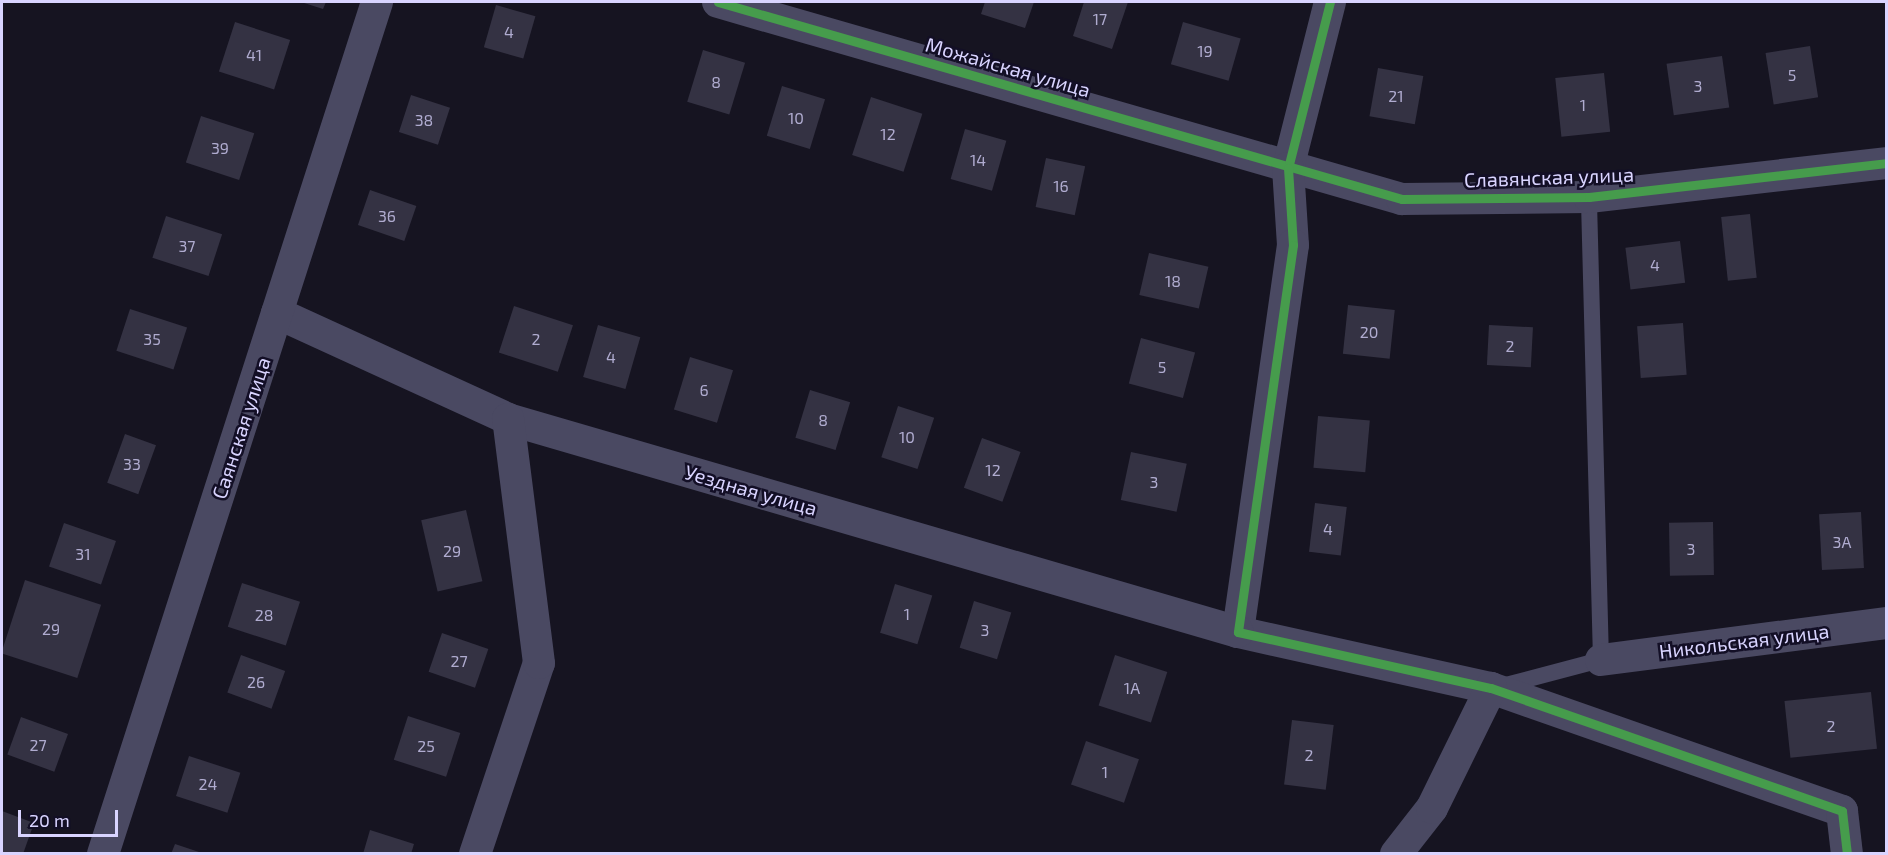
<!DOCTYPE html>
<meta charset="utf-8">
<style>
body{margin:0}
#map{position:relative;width:1888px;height:855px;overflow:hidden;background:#161421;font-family:"Exo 2",sans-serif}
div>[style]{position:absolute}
.building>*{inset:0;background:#343243;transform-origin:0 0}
.lane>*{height:16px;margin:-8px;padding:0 8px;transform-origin:8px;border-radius:8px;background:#4a4962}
.street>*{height:32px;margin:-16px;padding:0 16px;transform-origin:16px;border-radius:16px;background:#4a4962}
.cycleway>*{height:9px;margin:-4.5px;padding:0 4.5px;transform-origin:4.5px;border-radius:4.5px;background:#469c4c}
span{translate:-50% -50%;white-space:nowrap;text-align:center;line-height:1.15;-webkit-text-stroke:5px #130f26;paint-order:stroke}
.number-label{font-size:16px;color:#b0acd0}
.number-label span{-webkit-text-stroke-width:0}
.street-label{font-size:20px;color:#d9d4ff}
.frame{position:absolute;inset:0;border:3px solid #d9d4ff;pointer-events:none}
.scale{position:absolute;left:18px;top:810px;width:100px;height:27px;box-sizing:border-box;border:3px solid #d9d4ff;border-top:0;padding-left:8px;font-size:18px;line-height:21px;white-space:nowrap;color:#d9d4ff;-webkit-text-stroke:4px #130f26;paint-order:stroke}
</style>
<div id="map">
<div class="building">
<div style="clip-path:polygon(301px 2px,326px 2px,323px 9px)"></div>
<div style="clip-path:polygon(985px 2px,1034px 2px,1025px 28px,981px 14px)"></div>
<div style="clip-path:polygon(1084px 2px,1128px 2px,1112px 49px,1073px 36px)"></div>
<div style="left:496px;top:5px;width:41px;height:44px;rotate:16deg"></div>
<div style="left:235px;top:22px;width:58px;height:52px;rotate:18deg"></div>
<div style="left:1183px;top:22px;width:60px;height:44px;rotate:16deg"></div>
<div style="left:1810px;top:46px;width:52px;height:45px;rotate:81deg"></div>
<div style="left:703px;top:50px;width:44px;height:54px;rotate:17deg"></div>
<div style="left:1722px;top:56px;width:52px;height:56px;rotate:82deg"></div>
<div style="left:1378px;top:68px;width:46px;height:49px;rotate:10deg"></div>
<div style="left:1604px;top:73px;width:59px;height:49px;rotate:84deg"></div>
<div style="left:782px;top:86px;width:45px;height:52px;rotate:17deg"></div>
<div style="left:411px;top:95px;width:41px;height:39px;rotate:18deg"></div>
<div style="left:871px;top:97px;width:54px;height:61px;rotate:18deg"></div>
<div style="left:201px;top:116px;width:56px;height:49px;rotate:18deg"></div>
<div style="left:965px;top:129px;width:43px;height:52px;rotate:16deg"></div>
<div style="left:1046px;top:158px;width:40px;height:50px;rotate:12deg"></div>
<div style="left:370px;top:190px;width:49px;height:37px;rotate:19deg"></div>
<div style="left:1750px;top:214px;width:64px;height:29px;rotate:84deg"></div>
<div style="left:166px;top:216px;width:59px;height:44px;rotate:18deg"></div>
<div style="left:1680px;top:241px;width:42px;height:55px;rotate:83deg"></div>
<div style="left:1149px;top:253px;width:61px;height:43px;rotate:13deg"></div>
<div style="left:1348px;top:305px;width:47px;height:49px;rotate:6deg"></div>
<div style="left:514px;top:306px;width:62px;height:49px;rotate:18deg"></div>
<div style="left:130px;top:309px;width:60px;height:44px;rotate:18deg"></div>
<div style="left:1683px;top:323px;width:52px;height:46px;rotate:86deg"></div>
<div style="left:598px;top:325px;width:44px;height:54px;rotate:16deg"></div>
<div style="left:1489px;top:325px;width:44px;height:40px;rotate:3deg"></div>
<div style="left:1141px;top:338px;width:56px;height:47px;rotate:15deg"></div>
<div style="left:690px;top:357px;width:45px;height:55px;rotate:17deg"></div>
<div style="left:810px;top:390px;width:42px;height:50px;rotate:17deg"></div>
<div style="left:898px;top:406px;width:38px;height:54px;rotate:18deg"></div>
<div style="left:1318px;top:416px;width:52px;height:52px;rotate:5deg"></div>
<div style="left:125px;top:434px;width:33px;height:52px;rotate:20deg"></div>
<div style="left:982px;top:438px;width:41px;height:53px;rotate:20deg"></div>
<div style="left:1131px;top:452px;width:57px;height:49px;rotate:12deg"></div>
<div style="left:1315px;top:503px;width:32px;height:49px;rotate:7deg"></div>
<div style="left:466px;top:510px;width:73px;height:46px;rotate:77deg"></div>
<div style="left:1861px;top:512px;width:56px;height:42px;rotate:87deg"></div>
<div style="left:1713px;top:522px;width:53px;height:44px;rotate:89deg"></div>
<div style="left:64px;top:523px;width:55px;height:46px;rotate:19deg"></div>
<div style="left:25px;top:580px;width:80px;height:77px;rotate:18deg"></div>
<div style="left:242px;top:583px;width:61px;height:46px;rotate:18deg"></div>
<div style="left:895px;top:584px;width:39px;height:51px;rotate:17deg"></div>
<div style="left:974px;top:601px;width:39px;height:49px;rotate:17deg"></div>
<div style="left:442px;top:633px;width:49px;height:41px;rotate:19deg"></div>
<div style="left:241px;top:655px;width:47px;height:40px;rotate:20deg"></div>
<div style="left:1115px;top:655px;width:55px;height:53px;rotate:18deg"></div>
<div style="left:1871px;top:692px;width:57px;height:87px;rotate:84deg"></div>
<div style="left:408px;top:716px;width:55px;height:46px;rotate:18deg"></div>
<div style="left:21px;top:717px;width:50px;height:40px;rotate:20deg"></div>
<div style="left:1292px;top:720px;width:42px;height:65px;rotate:7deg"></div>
<div style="left:1086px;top:741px;width:56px;height:46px;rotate:19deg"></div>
<div style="left:189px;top:756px;width:54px;height:42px;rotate:18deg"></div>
<div style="clip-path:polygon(2px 811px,34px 823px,23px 854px,2px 854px)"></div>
<div style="clip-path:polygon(370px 830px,414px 844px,411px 854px,363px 854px)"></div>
<div style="clip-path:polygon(175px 844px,202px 853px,202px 854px,171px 854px)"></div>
</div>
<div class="lane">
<div style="left:1498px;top:687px;width:106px;rotate:-14.7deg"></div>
<div style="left:1601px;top:660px;width:463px;rotate:-91.5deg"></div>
</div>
<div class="street">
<div style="left:718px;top:2px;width:712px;rotate:16.07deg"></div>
<div style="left:1402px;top:199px;width:187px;rotate:-0.6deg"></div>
<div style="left:1589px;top:197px;width:299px;rotate:-6.5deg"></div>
<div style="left:1330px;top:2px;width:171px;rotate:104.2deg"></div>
<div style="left:1288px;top:168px;width:77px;rotate:86.3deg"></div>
<div style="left:1293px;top:245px;width:391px;rotate:98.1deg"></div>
<div style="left:1238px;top:632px;width:259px;rotate:12.5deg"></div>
<div style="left:1491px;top:688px;width:372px;rotate:19.3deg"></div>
<div style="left:1842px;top:811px;width:43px;rotate:83.4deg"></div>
<div style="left:277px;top:313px;width:254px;rotate:24.6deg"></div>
<div style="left:508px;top:419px;width:760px;rotate:16.27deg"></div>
<div style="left:1601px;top:660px;width:287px;rotate:-7.4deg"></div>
<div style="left:103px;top:854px;width:895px;rotate:-72.17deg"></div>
<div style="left:475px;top:854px;width:201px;rotate:-71.5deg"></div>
<div style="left:539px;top:663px;width:246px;rotate:-97.2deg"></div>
<div style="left:1396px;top:854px;width:58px;rotate:-52deg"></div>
<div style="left:1432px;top:808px;width:134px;rotate:-63.8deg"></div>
</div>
<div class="cycleway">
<div style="left:718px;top:2px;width:712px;rotate:16.07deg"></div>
<div style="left:1402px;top:199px;width:187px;rotate:-0.6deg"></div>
<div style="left:1589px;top:197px;width:299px;rotate:-6.5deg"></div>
<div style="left:1330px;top:2px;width:171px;rotate:104.2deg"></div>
<div style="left:1288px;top:168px;width:77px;rotate:86.3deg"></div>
<div style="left:1293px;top:245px;width:391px;rotate:98.1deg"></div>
<div style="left:1238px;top:632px;width:259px;rotate:12.5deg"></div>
<div style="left:1491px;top:688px;width:372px;rotate:19.3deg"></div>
<div style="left:1842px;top:811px;width:43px;rotate:83.4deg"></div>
</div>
<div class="number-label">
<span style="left:1100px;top:19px">17</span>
<span style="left:509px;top:32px">4</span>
<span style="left:1205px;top:51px">19</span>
<span style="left:254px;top:55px">41</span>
<span style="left:1792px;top:75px">5</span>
<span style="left:716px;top:82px">8</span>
<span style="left:1698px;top:86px">3</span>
<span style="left:1396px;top:96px">21</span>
<span style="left:1583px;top:105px">1</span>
<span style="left:796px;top:118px">10</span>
<span style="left:424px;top:120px">38</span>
<span style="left:888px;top:134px">12</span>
<span style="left:220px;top:148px">39</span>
<span style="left:978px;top:160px">14</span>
<span style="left:1061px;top:186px">16</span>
<span style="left:387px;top:216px">36</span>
<span style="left:187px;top:246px">37</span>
<span style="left:1655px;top:265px">4</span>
<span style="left:1173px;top:281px">18</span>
<span style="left:1369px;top:332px">20</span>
<span style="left:152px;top:339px">35</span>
<span style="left:536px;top:339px">2</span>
<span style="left:1510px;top:346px">2</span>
<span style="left:611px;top:357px">4</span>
<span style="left:1162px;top:367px">5</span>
<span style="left:704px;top:390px">6</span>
<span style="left:823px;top:420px">8</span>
<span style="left:907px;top:437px">10</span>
<span style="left:132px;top:464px">33</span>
<span style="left:993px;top:470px">12</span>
<span style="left:1154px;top:482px">3</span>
<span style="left:1328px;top:529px">4</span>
<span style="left:1842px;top:542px">3А</span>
<span style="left:1691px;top:549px">3</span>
<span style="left:452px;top:551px">29</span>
<span style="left:83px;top:554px">31</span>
<span style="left:907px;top:614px">1</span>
<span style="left:264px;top:615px">28</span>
<span style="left:51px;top:629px">29</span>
<span style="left:985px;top:630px">3</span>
<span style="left:459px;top:661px">27</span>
<span style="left:256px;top:682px">26</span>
<span style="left:1132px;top:688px">1А</span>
<span style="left:1831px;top:726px">2</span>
<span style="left:38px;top:745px">27</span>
<span style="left:426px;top:746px">25</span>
<span style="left:1309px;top:755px">2</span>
<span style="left:1105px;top:772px">1</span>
<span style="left:208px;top:784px">24</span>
</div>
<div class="street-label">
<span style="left:1008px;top:67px;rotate:16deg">Можайская улица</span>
<span style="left:1549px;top:177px;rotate:-2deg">Славянская улица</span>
<span style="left:241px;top:428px;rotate:-72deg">Саянская улица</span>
<span style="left:751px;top:490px;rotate:16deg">Уездная улица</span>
<span style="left:1744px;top:641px;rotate:-7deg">Никольская улица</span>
</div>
<div class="frame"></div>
<div class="scale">20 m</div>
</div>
